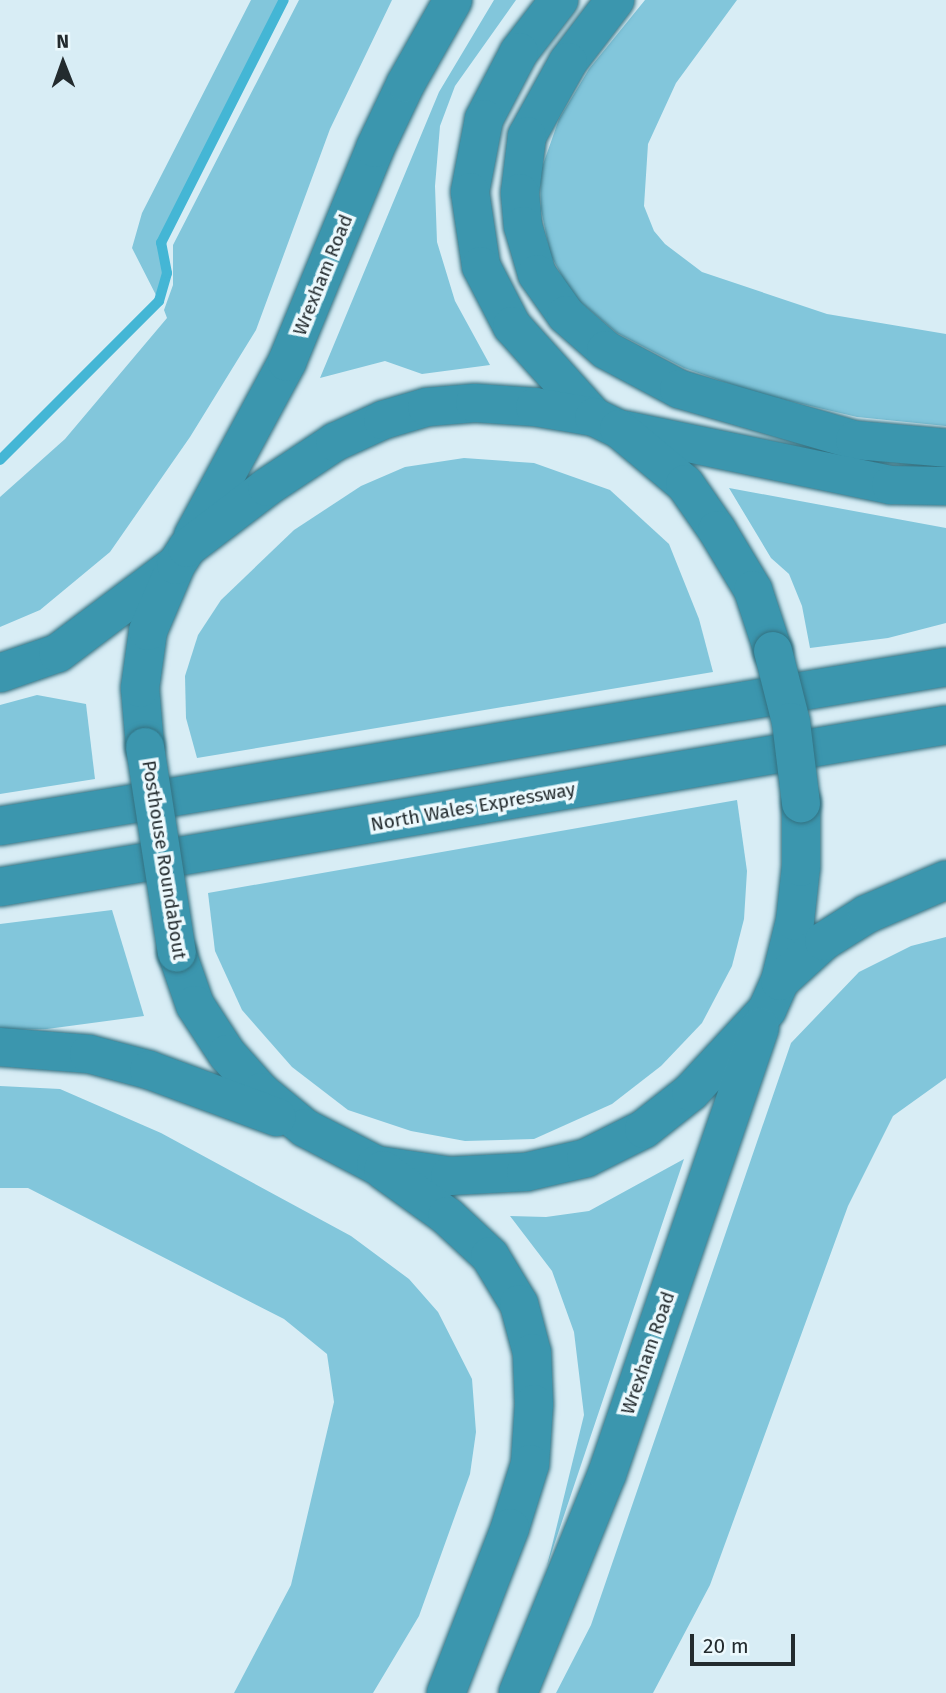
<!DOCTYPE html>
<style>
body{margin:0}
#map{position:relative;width:946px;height:1693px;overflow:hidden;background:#d8edf5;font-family:"Fira Sans",sans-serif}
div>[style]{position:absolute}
.green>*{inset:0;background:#82c6db}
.stream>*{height:10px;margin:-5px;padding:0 5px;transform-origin:5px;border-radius:5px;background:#44b6d5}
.roads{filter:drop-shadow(0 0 2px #337181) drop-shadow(0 0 2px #337181)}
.highway>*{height:38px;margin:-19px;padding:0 19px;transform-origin:19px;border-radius:19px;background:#3b96ae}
.bridges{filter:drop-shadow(0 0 2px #337181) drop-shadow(0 0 2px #337181)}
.highway-bridge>*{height:38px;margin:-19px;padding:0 19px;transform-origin:19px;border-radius:19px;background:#3b96ae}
span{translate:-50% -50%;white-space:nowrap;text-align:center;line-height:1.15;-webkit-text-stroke:7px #ecf9fd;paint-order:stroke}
.street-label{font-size:19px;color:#232b2e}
.north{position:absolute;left:28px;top:28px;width:70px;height:70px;-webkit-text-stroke:5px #ecf9fd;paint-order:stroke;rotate:359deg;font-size:19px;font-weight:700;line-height:28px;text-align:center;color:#232b2e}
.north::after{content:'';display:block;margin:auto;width:24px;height:32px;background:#232b2e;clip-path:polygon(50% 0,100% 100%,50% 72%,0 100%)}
.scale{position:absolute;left:690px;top:1634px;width:105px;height:32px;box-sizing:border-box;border:4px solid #232b2e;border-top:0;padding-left:9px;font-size:21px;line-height:24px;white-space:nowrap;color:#232b2e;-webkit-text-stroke:5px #ecf9fd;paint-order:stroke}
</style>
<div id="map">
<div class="green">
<div style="clip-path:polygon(251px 0,284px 0,161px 243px,167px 273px,159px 301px,132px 248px,142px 213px)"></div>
<div style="clip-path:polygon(299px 0,392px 0,330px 129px,256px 330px,190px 437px,110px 552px,40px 610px,0 627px,0 497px,65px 439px,167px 318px,164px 310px,173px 285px,173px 245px)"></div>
<div style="clip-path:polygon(494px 0,516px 0,455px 86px,440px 126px,435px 186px,437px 242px,455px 301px,490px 365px,422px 374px,385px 361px,320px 378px,439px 92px)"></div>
<div style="clip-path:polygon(645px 0,737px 0,676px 83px,648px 144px,644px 206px,654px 231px,665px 244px,702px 272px,827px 314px,946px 334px,946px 426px,857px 417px,756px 393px,684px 368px,617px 333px,572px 295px,550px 254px,541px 209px,540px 173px,559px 119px,589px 69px)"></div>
<div style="clip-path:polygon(464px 458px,534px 463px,610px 490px,669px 544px,699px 619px,713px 672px,197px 758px,186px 718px,185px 676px,198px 635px,221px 600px,294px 530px,361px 486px,405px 467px)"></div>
<div style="clip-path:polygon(729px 488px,946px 528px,946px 623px,888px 638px,810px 648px,802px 606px,789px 574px,771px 558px)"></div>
<div style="clip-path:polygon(37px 695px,86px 704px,95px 779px,0 794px,0 705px)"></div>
<div style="clip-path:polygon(737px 800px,747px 871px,744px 919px,732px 966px,702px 1023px,661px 1066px,612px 1104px,534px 1139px,465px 1141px,411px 1131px,348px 1110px,292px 1067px,242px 1010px,215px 951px,208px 893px)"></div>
<div style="clip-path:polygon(112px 910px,144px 1016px,47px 1029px,0 1030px,0 924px)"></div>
<div style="clip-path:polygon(946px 937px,946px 1078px,893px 1116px,848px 1206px,710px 1585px,653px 1693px,556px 1693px,591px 1625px,791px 1043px,859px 972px,911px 946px)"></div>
<div style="clip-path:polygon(0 1086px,60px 1089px,161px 1133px,351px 1236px,409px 1279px,438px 1312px,472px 1379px,476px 1432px,470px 1474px,419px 1616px,373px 1693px,234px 1693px,291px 1585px,334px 1402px,327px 1354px,284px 1319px,28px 1188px,0 1188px)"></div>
<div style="clip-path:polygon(684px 1159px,547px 1566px,584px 1415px,574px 1332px,552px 1271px,510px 1216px,546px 1217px,589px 1211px)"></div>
</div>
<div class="stream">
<div style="left:0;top:460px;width:225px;rotate:-45deg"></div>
<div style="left:159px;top:301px;width:29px;rotate:-74deg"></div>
<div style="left:167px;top:273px;width:31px;rotate:-101deg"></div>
<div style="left:161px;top:243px;width:272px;rotate:-63.2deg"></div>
</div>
<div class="roads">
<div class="highway">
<div style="left:559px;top:0;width:66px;rotate:127.6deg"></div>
<div style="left:519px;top:52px;width:76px;rotate:117.6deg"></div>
<div style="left:484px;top:119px;width:74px;rotate:100.9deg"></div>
<div style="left:470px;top:192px;width:75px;rotate:81.5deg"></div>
<div style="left:481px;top:266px;width:68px;rotate:62.7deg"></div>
<div style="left:512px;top:326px;width:122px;rotate:48deg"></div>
<div style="left:615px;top:0;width:78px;rotate:127.2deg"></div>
<div style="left:568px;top:62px;width:85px;rotate:119deg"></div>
<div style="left:527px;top:136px;width:57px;rotate:97deg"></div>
<div style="left:520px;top:193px;width:33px;rotate:85deg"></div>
<div style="left:523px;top:226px;width:50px;rotate:73.7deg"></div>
<div style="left:537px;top:274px;width:50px;rotate:54.7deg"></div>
<div style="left:566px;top:315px;width:53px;rotate:41.2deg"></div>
<div style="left:606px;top:350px;width:83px;rotate:28.1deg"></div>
<div style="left:679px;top:389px;width:183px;rotate:16.2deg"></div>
<div style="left:855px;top:440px;width:91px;rotate:5deg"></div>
<div style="left:625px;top:430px;width:272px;rotate:11.7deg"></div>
<div style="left:891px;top:485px;width:55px;rotate:1deg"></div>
<div style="left:193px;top:536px;width:198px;rotate:-61.6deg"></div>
<div style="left:287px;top:362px;width:231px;rotate:-67.6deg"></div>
<div style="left:375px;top:148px;width:72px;rotate:-64.5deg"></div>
<div style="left:406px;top:83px;width:95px;rotate:-60.5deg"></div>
<div style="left:0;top:673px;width:61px;rotate:-19deg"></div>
<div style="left:58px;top:653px;width:146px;rotate:-36.9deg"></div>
<div style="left:145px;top:747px;width:59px;rotate:-94.8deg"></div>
<div style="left:140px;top:688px;width:58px;rotate:-82deg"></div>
<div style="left:148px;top:631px;width:72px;rotate:-67deg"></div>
<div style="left:176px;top:565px;width:20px;rotate:-57deg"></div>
<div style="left:187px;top:548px;width:101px;rotate:-37.3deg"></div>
<div style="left:267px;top:487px;width:82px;rotate:-33.5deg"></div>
<div style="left:335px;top:442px;width:53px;rotate:-24.6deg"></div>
<div style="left:383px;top:420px;width:46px;rotate:-16.5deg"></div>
<div style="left:427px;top:407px;width:48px;rotate:-4.8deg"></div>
<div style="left:475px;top:403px;width:60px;rotate:3.8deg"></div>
<div style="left:535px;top:407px;width:60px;rotate:9.6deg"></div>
<div style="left:594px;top:417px;width:28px;rotate:26deg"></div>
<div style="left:619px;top:429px;width:86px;rotate:39.8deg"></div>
<div style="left:685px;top:484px;width:56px;rotate:55.2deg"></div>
<div style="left:717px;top:530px;width:70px;rotate:59deg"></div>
<div style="left:753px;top:590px;width:64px;rotate:71.8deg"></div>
<div style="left:0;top:826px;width:959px;rotate:-9.54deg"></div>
<div style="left:0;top:887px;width:960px;rotate:-9.72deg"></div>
<div style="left:177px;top:953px;width:55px;rotate:70.9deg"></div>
<div style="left:195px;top:1005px;width:59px;rotate:56.9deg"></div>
<div style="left:227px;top:1054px;width:51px;rotate:48.2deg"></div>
<div style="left:261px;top:1092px;width:57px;rotate:39.3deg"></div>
<div style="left:305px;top:1128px;width:80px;rotate:27.5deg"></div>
<div style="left:376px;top:1165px;width:75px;rotate:8.5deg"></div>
<div style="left:450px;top:1176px;width:76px;rotate:-3deg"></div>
<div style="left:526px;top:1172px;width:62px;rotate:-13.1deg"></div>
<div style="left:586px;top:1158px;width:65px;rotate:-26.6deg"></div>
<div style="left:644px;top:1129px;width:60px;rotate:-38.2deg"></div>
<div style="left:691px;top:1092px;width:112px;rotate:-47.2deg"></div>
<div style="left:767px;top:1010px;width:32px;rotate:-66deg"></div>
<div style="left:780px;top:981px;width:62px;rotate:-76deg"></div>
<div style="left:795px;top:921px;width:54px;rotate:-83.7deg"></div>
<div style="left:801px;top:867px;width:64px;rotate:-90deg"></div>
<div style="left:780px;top:981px;width:59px;rotate:-42.3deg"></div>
<div style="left:824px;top:941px;width:51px;rotate:-32.1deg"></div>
<div style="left:867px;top:914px;width:86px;rotate:-23.3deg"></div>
<div style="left:0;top:1047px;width:89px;rotate:4.5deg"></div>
<div style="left:89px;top:1054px;width:62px;rotate:14.9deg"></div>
<div style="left:149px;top:1070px;width:136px;rotate:20.2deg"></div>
<div style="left:383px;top:1170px;width:79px;rotate:35.7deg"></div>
<div style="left:447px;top:1216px;width:59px;rotate:42.9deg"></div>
<div style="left:490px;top:1256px;width:56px;rotate:58.9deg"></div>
<div style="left:519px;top:1304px;width:51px;rotate:75.1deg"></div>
<div style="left:532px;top:1353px;width:51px;rotate:87.8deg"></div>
<div style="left:534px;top:1404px;width:60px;rotate:93.8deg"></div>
<div style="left:530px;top:1464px;width:67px;rotate:107.4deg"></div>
<div style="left:510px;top:1528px;width:177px;rotate:111.2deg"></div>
<div style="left:518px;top:1693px;width:236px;rotate:-67.9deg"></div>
<div style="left:607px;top:1474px;width:472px;rotate:-71.1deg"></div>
</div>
</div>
<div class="bridges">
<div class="highway-bridge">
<div style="left:773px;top:651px;width:73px;rotate:75.8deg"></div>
<div style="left:791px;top:722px;width:82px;rotate:83deg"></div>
<div style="left:145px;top:747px;width:208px;rotate:81.2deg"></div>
</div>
</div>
<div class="street-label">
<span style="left:323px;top:275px;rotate:-68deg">Wrexham Road</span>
<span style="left:473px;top:807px;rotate:-10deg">North Wales Expressway</span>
<span style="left:164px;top:860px;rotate:81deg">Posthouse Roundabout</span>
<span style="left:648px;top:1353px;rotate:-71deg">Wrexham Road</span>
</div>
<div class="north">N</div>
<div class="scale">20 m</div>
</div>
